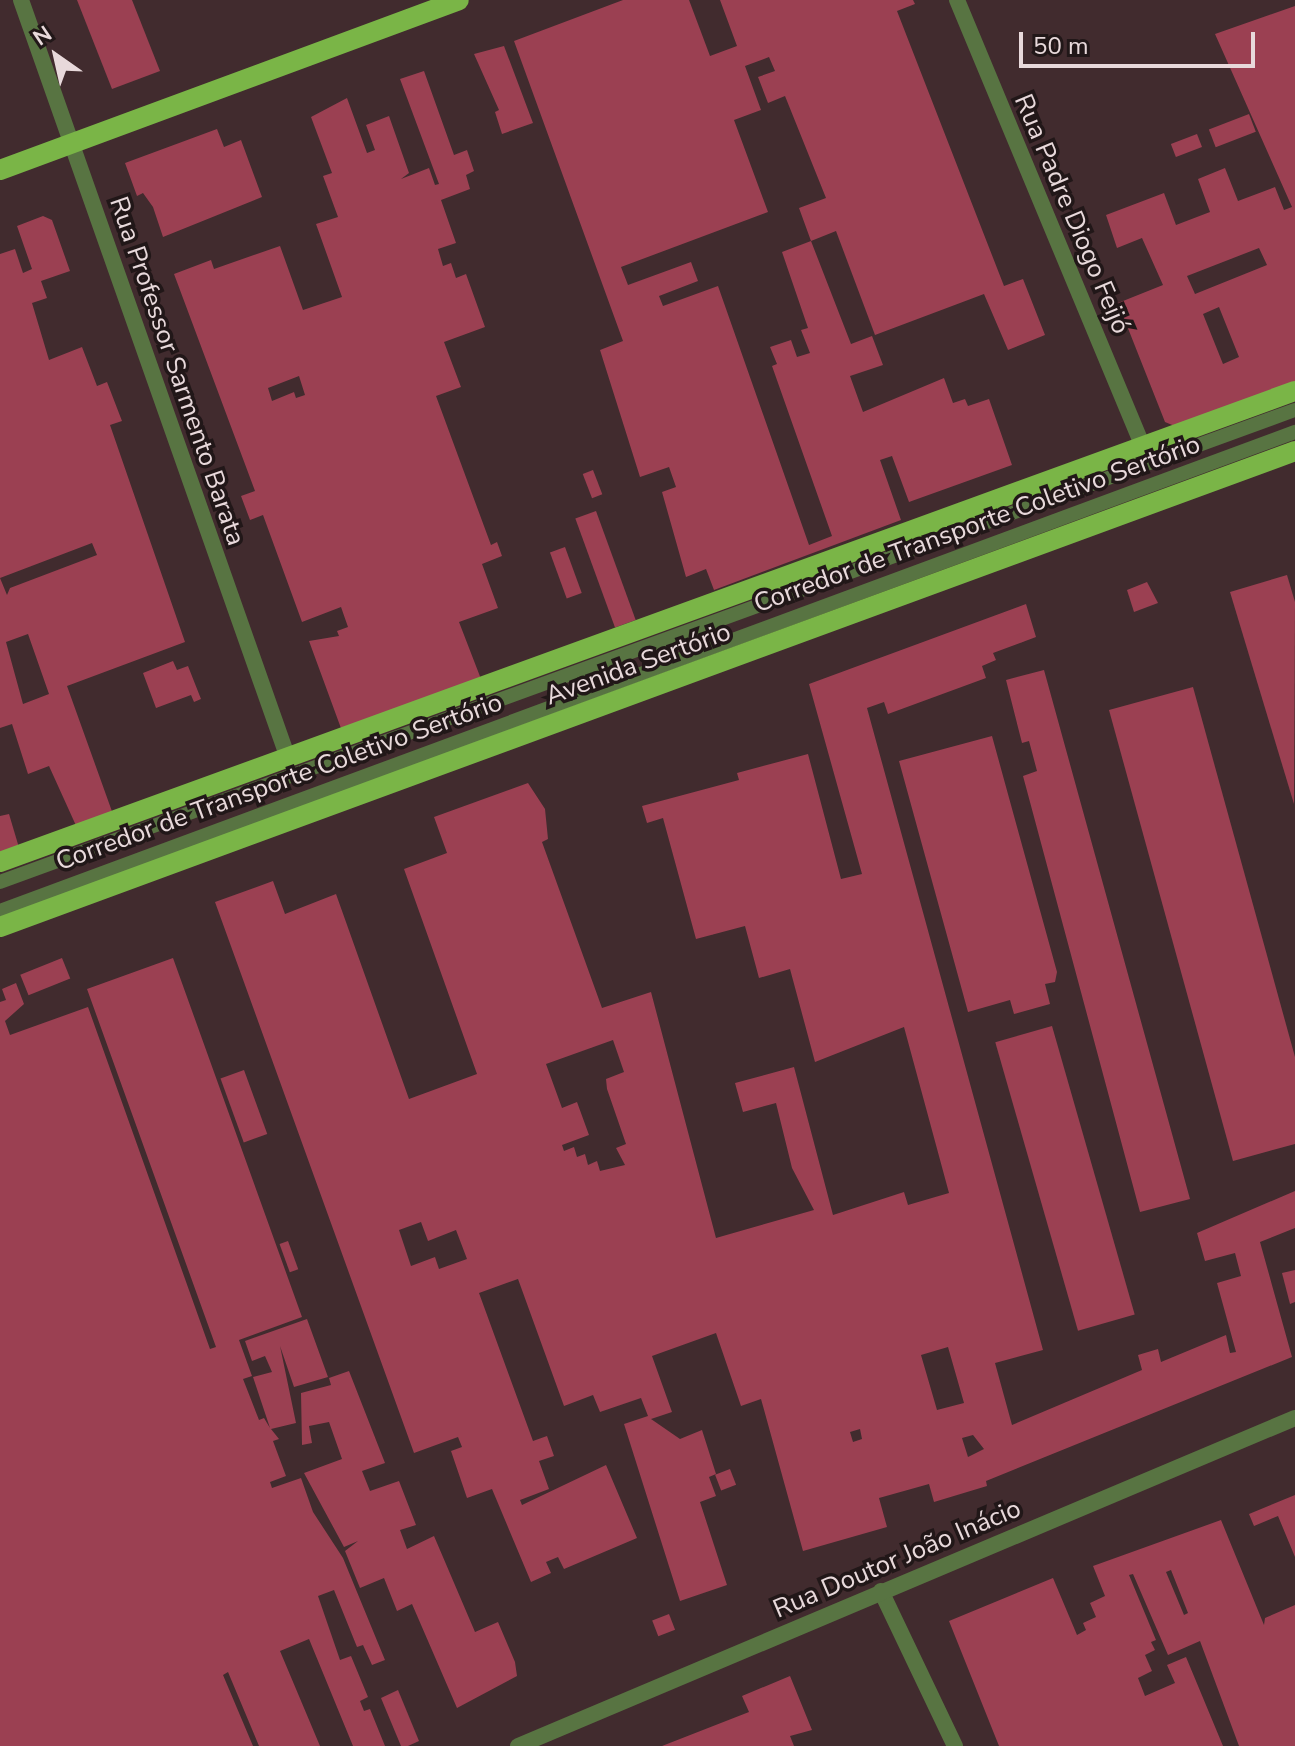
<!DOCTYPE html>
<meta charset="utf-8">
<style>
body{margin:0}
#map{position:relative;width:1295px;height:1746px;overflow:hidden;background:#412b2e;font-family:"Nunito Sans",sans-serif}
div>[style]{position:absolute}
.building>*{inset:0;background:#9b4052;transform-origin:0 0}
.service>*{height:14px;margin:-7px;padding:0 7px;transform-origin:7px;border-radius:7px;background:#587442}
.minor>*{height:16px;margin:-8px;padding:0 8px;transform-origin:8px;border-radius:8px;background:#587442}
.primary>*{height:20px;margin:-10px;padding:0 10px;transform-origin:10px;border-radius:10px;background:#7ab547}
span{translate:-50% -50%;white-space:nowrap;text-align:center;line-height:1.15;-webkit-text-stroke:7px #211718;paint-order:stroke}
.street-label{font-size:26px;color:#e8d9db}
.north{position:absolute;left:16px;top:16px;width:80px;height:80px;-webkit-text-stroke:6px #211718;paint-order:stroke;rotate:326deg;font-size:22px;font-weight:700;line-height:32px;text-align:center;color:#e8d9db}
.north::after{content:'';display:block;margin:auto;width:28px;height:36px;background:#e8d9db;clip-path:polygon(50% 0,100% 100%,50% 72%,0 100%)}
.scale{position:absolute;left:1019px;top:32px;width:236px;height:36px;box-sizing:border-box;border:4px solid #e8d9db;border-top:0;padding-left:10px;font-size:24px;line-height:28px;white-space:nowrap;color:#e8d9db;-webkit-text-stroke:6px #211718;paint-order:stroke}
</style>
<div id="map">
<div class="building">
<div style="clip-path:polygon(77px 0,132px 0,160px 71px,112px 89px)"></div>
<div style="clip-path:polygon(evenodd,623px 0,689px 0,710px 56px,737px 46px,720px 0,913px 0,915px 4px,897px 11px,1004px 286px,1023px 279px,1045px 335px,1008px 350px,984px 294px,875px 335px,836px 231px,811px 241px,851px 344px,872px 336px,883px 365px,850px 376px,863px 412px,944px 378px,953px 403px,965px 399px,968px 406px,989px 399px,1012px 465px,909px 502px,892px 456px,880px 460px,901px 520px,714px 590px,706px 569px,686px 577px,662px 492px,676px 487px,669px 467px,640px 477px,600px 350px,623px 341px,514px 41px,623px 0,769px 57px,775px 71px,758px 77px,768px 103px,785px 96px,826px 198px,799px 208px,811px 241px,782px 252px,808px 328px,801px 330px,810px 353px,797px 357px,791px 340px,770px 347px,777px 364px,772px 366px,832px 536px,809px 545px,718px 286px,663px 306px,659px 296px,698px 281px,691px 262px,628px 285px,621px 267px,768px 212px,734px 120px,761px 110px,745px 66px,769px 57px)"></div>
<div style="clip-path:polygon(evenodd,1295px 6px,1295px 382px,1177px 427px,1165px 422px,1118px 303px,1163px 285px,1142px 238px,1117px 248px,1106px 215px,1164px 193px,1176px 225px,1210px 212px,1198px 179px,1225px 168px,1238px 201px,1275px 187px,1284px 210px,1292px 207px,1215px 34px,1295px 6px,1259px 248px,1267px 265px,1195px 294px,1187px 276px,1259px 248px,1295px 6px,1219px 307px,1239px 357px,1223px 364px,1203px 314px,1219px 307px)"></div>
<div style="clip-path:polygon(504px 46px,533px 123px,502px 134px,495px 112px,499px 110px,474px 54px)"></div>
<div style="clip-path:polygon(evenodd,424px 71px,454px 155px,467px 150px,474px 171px,466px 175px,470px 189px,441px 200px,456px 243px,438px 249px,443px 266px,451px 263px,456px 278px,466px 274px,485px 327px,444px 342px,461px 387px,436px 396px,491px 545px,497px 542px,502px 556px,482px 564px,498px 608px,459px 622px,481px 679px,342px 731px,309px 641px,339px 636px,337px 631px,348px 627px,341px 607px,302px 622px,263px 515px,250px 520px,241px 496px,255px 491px,174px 274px,211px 260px,214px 269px,280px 246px,303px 310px,342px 297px,316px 224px,338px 217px,323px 176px,332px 173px,311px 117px,347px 98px,367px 153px,375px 150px,366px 125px,389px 116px,409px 173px,401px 179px,429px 168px,435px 185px,439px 184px,400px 79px,424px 71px,299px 376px,305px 395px,296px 398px,294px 392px,272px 401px,268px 388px,299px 376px)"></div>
<div style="left:1249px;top:114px;width:19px;height:43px;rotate:69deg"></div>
<div style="clip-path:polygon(217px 129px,224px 147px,241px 140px,262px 197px,163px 237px,153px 207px,143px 193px,137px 196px,125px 163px)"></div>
<div style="left:1197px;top:134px;width:14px;height:28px;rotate:69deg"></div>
<div style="clip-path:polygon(evenodd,43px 216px,52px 220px,70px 271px,41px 281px,47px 298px,32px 303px,49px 360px,82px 347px,97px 386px,107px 382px,122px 421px,110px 425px,185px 642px,67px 686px,114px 817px,78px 830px,49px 766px,28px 774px,12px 724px,0 728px,0 578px,7px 595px,10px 588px,97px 555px,92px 543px,0 578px,0 254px,15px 249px,23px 273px,32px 269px,17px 226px,43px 216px,28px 634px,49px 694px,23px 704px,6px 642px,28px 634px)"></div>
<div style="left:593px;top:470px;width:26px;height:11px;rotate:69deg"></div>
<div style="left:596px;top:511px;width:116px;height:22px;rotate:70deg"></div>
<div style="left:565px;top:547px;width:49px;height:16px;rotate:70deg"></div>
<div style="clip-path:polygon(1287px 575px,1295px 602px,1294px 804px,1230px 592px)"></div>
<div style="clip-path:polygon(1147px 582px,1158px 603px,1134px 612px,1127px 590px)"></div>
<div style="clip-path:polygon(evenodd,1026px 604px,1036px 637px,993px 653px,996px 660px,982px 666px,986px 678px,888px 714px,884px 702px,867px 708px,1043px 1350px,995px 1363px,1012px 1425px,1142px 1370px,1138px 1355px,1158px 1349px,1161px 1362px,1226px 1335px,1230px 1353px,1236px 1352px,1217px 1283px,1241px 1276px,1235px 1253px,1205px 1261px,1197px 1233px,1295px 1191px,1295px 1228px,1260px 1242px,1292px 1357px,986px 1481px,987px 1486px,934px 1502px,929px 1484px,879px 1498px,887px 1527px,803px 1551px,761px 1399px,741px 1406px,716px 1333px,652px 1356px,672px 1412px,651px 1419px,680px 1439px,702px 1430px,716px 1474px,709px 1477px,716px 1496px,700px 1502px,727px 1585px,680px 1601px,624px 1424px,648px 1416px,641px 1398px,600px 1412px,593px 1395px,564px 1406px,518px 1279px,479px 1293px,533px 1441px,547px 1436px,554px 1456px,539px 1461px,549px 1489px,520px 1500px,522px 1505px,606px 1465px,637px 1538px,564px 1569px,558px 1557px,546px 1562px,551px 1573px,531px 1582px,492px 1489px,467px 1498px,451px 1451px,462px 1447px,458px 1437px,414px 1453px,215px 902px,273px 881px,285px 914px,336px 894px,409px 1099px,477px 1074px,404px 869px,447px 853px,434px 817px,528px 783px,545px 809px,548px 839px,542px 842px,602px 1008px,651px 992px,716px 1238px,814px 1210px,792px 1168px,776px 1103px,743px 1112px,735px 1083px,794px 1067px,833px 1215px,904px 1192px,908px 1205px,949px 1193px,904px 1027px,815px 1062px,790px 969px,759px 978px,745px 926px,696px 939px,663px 818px,647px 823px,642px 806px,739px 780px,737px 773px,808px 754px,841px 879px,862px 874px,809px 684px,1026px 604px,613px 1040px,624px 1072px,606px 1079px,607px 1089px,626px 1144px,616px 1148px,625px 1165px,600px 1171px,597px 1161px,588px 1165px,585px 1154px,577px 1157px,574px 1147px,564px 1151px,562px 1145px,589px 1135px,577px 1102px,562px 1108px,546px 1064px,613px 1040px,1026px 604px,421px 1222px,428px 1241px,456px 1230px,467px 1259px,439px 1269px,435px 1257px,411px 1266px,399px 1230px,421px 1222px,1026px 604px,948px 1347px,964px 1403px,937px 1410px,921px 1355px,948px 1347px,1026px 604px,860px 1429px,862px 1439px,853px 1442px,850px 1432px,860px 1429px,1026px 604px,973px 1435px,984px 1449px,968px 1457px,962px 1438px,973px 1435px)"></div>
<div style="clip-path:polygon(173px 661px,177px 670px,188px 666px,201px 699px,194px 702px,191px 695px,156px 708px,143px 673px)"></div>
<div style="clip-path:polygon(1044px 670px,1190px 1199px,1140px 1212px,1023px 776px,1037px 771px,1029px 741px,1022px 743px,1006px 680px)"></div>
<div style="clip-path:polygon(1193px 687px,1295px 1057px,1295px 1144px,1233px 1161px,1109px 710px)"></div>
<div style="clip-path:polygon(992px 736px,1057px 972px,1055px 982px,1045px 984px,1050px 1004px,1014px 1014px,1010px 1000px,968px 1012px,899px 761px)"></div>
<div style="clip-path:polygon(9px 814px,20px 851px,0 858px,0 816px)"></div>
<div style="left:62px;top:958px;width:22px;height:45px;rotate:68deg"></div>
<div style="clip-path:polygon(173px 958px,302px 1317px,239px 1340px,252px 1376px,243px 1379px,259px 1420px,264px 1418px,270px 1428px,253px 1377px,272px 1372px,265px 1356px,252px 1361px,245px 1341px,307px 1319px,328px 1377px,294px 1387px,280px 1346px,296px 1423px,271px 1429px,279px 1439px,273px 1441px,286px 1476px,270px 1482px,272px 1488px,301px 1478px,313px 1512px,343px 1558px,385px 1660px,372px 1665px,363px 1645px,357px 1647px,334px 1590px,318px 1596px,340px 1660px,351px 1656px,368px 1697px,360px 1701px,364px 1711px,370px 1709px,385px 1746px,353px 1746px,309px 1639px,280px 1651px,320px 1746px,259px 1746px,228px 1672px,223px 1675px,253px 1746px,0 1746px,0 1002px,6px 1000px,2px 989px,16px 983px,24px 1004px,5px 1021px,10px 1035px,88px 1007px,210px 1349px,216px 1347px,87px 989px)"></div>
<div style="left:1052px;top:1026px;width:300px;height:59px;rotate:74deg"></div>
<div style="left:244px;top:1070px;width:68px;height:25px;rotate:70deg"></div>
<div style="left:288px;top:1241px;width:30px;height:9px;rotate:70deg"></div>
<div style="clip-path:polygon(1295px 1270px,1295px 1302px,1290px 1304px,1282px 1273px)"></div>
<div style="clip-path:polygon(349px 1371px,385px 1463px,362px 1471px,370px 1491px,399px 1481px,416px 1525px,400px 1530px,407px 1549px,434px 1536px,475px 1632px,498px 1622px,515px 1662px,517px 1676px,457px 1708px,412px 1604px,397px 1611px,384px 1578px,360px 1588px,345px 1551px,358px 1541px,344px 1547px,304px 1473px,342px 1459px,329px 1422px,309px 1426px,312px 1443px,302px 1445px,301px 1393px,331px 1385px,329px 1378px)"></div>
<div style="left:730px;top:1469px;width:17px;height:16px;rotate:69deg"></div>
<div style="clip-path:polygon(1295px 1495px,1295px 1557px,1278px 1516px,1254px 1526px,1249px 1514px)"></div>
<div style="clip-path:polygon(evenodd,1221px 1520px,1264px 1625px,1265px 1618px,1295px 1605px,1295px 1746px,1239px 1746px,1200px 1641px,1168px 1655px,1133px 1574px,1129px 1575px,1156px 1640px,1151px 1642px,1155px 1650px,1145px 1655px,1152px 1671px,1138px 1678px,1145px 1696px,1175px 1683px,1167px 1665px,1186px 1657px,1223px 1746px,999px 1746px,949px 1621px,1053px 1578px,1077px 1635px,1086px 1630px,1083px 1623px,1096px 1617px,1090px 1603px,1105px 1596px,1093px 1566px,1221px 1520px,1171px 1570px,1188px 1613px,1184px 1615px,1166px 1572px,1171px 1570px)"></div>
<div style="left:669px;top:1614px;width:17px;height:18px;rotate:69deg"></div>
<div style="clip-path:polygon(790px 1676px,812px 1730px,790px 1736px,794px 1746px,662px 1746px,749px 1712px,742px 1696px)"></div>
<div style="clip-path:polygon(398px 1690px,419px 1741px,408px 1746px,401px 1746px,381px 1698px)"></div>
</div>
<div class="service">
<div style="left:0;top:882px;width:1378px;rotate:-20.03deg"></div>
<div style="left:0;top:911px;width:1381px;rotate:-20.3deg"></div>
</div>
<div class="minor">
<div style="left:21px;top:0;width:804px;rotate:70.6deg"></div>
<div style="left:957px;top:0;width:483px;rotate:67.4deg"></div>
<div style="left:881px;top:1591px;width:172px;rotate:64.5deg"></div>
<div style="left:518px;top:1746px;width:843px;rotate:-22.89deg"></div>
</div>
<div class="primary">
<div style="left:0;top:170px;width:489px;rotate:-20.3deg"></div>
<div style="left:0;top:862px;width:1378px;rotate:-19.99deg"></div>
<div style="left:0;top:927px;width:1380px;rotate:-20.18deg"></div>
</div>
<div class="street-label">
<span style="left:1072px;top:214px;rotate:67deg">Rua Padre Diogo Feijó</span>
<span style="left:177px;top:371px;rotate:71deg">Rua Professor Sarmento Barata</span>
<span style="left:977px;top:524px;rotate:-20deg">Corredor de Transporte Coletivo Sertório</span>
<span style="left:638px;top:664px;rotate:-20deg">Avenida Sertório</span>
<span style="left:279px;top:782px;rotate:-20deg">Corredor de Transporte Coletivo Sertório</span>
<span style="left:897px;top:1559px;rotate:-23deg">Rua Doutor João Inácio</span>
</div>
<div class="north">N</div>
<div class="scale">50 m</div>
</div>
